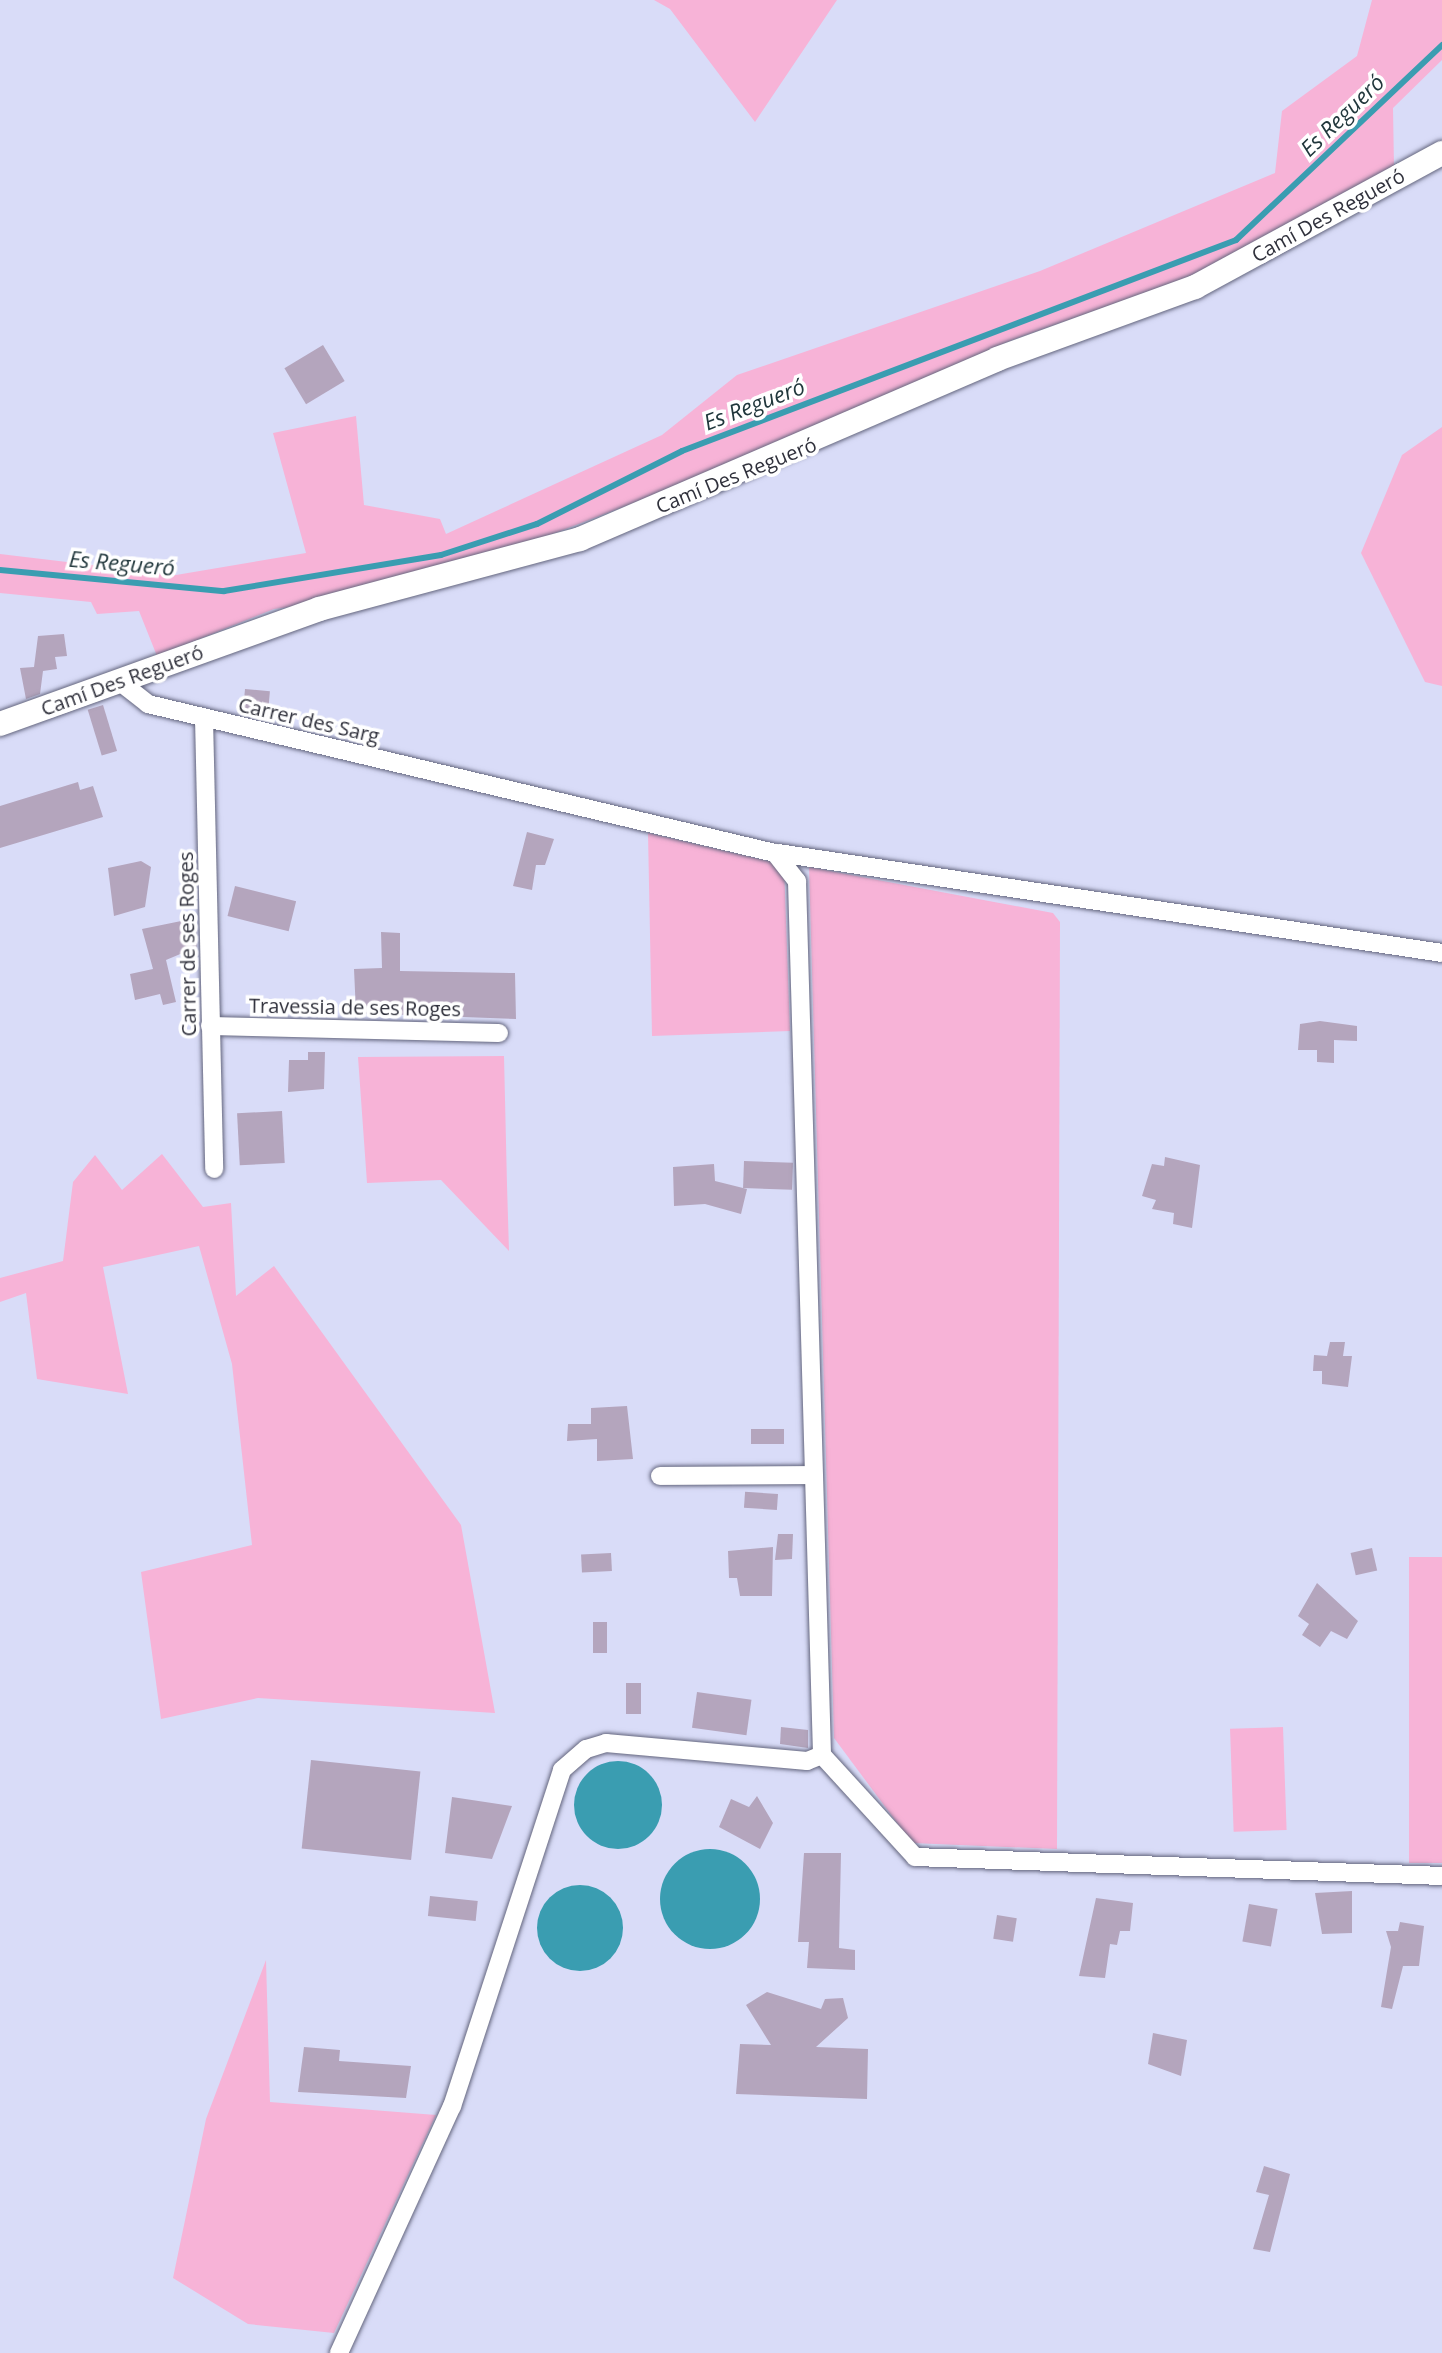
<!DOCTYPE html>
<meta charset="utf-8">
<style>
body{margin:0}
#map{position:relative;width:1442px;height:2353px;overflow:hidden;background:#d9dcf8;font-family:"Open Sans",sans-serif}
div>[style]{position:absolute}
.green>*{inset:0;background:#f7b3d7;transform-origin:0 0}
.water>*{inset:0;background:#3a9db1}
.round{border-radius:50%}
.stream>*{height:6px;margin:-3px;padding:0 3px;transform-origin:3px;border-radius:3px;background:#3a9db1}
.building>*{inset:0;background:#b4a5bd;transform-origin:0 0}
.roads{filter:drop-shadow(0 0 2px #63657d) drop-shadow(0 0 2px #63657d)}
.street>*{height:18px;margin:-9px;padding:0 9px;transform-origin:9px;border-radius:9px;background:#fff}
.secondary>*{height:24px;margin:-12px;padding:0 12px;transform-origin:12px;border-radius:12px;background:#fff}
span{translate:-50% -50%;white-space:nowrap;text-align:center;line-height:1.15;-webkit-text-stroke:7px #fff;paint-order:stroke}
.street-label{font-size:20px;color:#30313c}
.water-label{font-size:22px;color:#21373c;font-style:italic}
</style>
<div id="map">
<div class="green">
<div style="clip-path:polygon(654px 0,837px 0,755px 122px,670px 9px)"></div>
<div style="clip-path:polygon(1372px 0,1442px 0,1442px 60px,1393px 108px,1394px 167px,1227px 264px,1012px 340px,748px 459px,516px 548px,330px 602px,274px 609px,157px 656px,139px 611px,97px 614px,91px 602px,0 593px,0 554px,176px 575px,306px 553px,273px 433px,356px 416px,364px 505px,440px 519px,446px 534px,662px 435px,737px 375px,1040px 271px,1275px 173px,1282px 111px,1357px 56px)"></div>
<div style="clip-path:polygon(1442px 427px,1442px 686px,1425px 682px,1361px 553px,1402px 455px)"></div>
<div style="clip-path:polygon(648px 833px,784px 865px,790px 1031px,652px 1036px)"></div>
<div style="clip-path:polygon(809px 867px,1053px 913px,1060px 922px,1057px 1849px,912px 1843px,834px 1738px)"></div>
<div style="clip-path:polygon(504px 1056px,507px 1185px,509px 1251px,441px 1180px,367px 1183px,358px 1057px)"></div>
<div style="clip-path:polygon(162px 1154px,203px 1207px,231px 1203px,236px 1296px,274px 1266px,461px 1525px,495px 1713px,258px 1698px,161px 1719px,141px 1572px,252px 1545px,232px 1364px,199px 1246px,103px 1267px,128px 1394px,37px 1379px,26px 1293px,0 1302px,0 1278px,63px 1261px,73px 1182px,95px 1155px,122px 1190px)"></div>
<div style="left:1442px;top:1557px;width:306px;height:33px;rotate:90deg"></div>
<div style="left:1283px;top:1727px;width:103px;height:53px;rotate:88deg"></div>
<div style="clip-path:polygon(266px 1960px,270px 2102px,436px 2115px,334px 2333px,248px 2324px,173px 2278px,206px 2119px)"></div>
</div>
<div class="water">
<div class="round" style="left:574px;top:1761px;width:88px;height:88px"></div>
<div class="round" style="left:660px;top:1849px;width:100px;height:100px"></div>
<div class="round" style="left:537px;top:1885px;width:86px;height:86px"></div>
</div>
<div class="stream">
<div style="left:0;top:570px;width:225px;rotate:5.4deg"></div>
<div style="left:224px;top:591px;width:220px;rotate:-9.4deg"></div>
<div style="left:441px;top:555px;width:101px;rotate:-17.9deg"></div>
<div style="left:537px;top:524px;width:162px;rotate:-26.7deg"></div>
<div style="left:682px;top:451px;width:593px;rotate:-20.85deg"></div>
<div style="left:1236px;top:240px;width:284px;rotate:-43.4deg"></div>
</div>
<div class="building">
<div style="left:323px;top:345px;width:42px;height:45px;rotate:59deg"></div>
<div style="clip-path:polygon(64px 634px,67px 656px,55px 657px,57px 669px,43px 671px,40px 694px,26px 699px,20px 668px,34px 667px,38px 636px)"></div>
<div style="left:245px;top:689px;width:25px;height:25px;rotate:5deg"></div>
<div style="left:103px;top:705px;width:48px;height:16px;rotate:73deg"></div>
<div style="clip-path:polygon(78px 782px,80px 790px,93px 786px,103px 817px,0 848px,0 806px)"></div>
<div style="clip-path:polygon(527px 832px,554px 839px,545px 865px,536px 865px,532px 890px,513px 886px)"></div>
<div style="clip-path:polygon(141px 861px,151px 867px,145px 907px,114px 916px,108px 868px)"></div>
<div style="left:235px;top:886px;width:63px;height:31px;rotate:14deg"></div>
<div style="clip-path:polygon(196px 918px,197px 947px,166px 960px,176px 1002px,163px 1005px,160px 994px,135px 1000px,130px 974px,153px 969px,142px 929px)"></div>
<div style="clip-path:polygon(381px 932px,400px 933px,400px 971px,515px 973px,516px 1019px,356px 1013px,354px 969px,382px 968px)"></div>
<div style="clip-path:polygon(1320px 1021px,1357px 1026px,1357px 1041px,1334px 1040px,1334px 1063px,1317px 1062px,1317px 1050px,1298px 1050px,1300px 1024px)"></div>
<div style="clip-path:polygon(308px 1052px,325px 1052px,324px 1089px,288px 1092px,289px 1060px,308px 1060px)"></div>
<div style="left:282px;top:1111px;width:52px;height:45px;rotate:87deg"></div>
<div style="clip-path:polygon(1165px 1157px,1200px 1165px,1192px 1228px,1173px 1224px,1174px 1213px,1152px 1209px,1156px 1200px,1142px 1196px,1152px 1164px,1164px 1166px)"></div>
<div style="left:744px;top:1161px;width:49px;height:27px;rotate:2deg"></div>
<div style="clip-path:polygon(714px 1164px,715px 1181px,747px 1189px,741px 1214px,705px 1204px,674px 1206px,673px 1167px)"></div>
<div style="clip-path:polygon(1330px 1342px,1345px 1342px,1343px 1356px,1352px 1356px,1348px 1387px,1322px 1384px,1322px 1371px,1313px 1371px,1314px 1355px,1327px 1356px)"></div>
<div style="clip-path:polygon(627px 1406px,633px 1459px,597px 1461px,597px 1439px,567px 1441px,568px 1424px,591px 1424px,591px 1408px)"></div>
<div style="left:784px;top:1429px;width:15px;height:33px;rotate:90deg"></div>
<div style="left:778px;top:1494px;width:16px;height:33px;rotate:94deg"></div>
<div style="clip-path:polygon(778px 1534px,793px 1534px,792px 1559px,775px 1560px)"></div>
<div style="clip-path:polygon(773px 1547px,772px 1596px,740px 1596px,737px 1578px,729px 1578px,728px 1551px)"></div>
<div style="left:1372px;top:1548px;width:23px;height:22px;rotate:77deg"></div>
<div style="left:611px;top:1553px;width:18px;height:30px;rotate:87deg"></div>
<div style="clip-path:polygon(1317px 1583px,1358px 1621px,1347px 1639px,1331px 1631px,1320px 1647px,1302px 1635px,1309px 1624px,1298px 1616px)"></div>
<div style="left:593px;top:1622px;width:14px;height:31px"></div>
<div style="left:626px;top:1683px;width:15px;height:31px"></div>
<div style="left:697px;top:1692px;width:55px;height:36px;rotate:8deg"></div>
<div style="clip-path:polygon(781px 1727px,808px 1730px,808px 1748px,780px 1744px)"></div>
<div style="left:311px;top:1760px;width:110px;height:89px;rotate:6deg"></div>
<div style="clip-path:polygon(757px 1796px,773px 1823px,760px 1849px,719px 1827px,731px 1799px,749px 1807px)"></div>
<div style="clip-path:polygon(452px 1797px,512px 1806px,492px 1859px,445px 1853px)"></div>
<div style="clip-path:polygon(804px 1853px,841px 1853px,839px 1948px,855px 1950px,855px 1970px,807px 1968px,809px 1942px,798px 1942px)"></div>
<div style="clip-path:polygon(1352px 1891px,1352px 1933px,1322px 1934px,1315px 1893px)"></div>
<div style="left:430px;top:1896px;width:48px;height:20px;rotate:6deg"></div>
<div style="clip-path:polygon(1096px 1898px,1133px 1903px,1130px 1931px,1120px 1931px,1117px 1945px,1110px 1944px,1105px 1978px,1079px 1976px)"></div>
<div style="left:1249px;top:1904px;width:29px;height:38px;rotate:10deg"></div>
<div style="left:997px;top:1915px;width:20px;height:24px;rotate:9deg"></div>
<div style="clip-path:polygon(1400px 1922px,1424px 1926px,1419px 1966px,1403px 1966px,1392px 2009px,1381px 2007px,1391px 1947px,1386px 1931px,1398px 1931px)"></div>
<div style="clip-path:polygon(767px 1992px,821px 2009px,825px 1999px,843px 1998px,848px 2018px,816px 2047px,868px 2049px,867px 2099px,736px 2094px,740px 2044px,771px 2045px,746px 2005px)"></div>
<div style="clip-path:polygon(1153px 2033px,1187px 2040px,1181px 2076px,1148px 2064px)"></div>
<div style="clip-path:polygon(304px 2047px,340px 2050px,339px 2061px,411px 2066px,406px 2098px,298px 2092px)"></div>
<div style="clip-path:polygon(1264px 2166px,1290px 2174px,1270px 2252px,1253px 2249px,1269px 2195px,1256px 2192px)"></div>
</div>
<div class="roads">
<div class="street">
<div style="left:120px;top:682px;width:36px;rotate:38deg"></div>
<div style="left:148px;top:704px;width:644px;rotate:13.37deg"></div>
<div style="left:775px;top:853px;width:36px;rotate:52deg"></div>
<div style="left:797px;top:881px;width:874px;rotate:88.36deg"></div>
<div style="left:822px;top:1755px;width:16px;rotate:158deg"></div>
<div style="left:807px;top:1761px;width:202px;rotate:-174.9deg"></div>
<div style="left:606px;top:1743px;width:21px;rotate:163deg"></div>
<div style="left:586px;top:1749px;width:32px;rotate:139deg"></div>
<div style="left:562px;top:1770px;width:354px;rotate:108.1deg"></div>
<div style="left:452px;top:2106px;width:272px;rotate:114.6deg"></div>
<div style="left:204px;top:718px;width:451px;rotate:88.7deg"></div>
<div style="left:778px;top:853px;width:671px;rotate:8.56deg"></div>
<div style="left:210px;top:1026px;width:289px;rotate:1.4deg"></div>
<div style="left:660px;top:1476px;width:152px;rotate:-0.4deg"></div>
<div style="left:822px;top:1755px;width:138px;rotate:47.6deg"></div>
<div style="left:915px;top:1857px;width:527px;rotate:2.06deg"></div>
</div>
<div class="secondary">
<div style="left:0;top:724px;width:339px;rotate:-19.8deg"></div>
<div style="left:319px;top:609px;width:270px;rotate:-15deg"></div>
<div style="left:580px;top:539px;width:454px;rotate:-23.3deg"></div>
<div style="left:997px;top:359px;width:211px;rotate:-20deg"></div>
<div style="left:1195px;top:287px;width:281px;rotate:-28.5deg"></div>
</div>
</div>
<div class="street-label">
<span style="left:1328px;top:215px;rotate:-29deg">Camí Des Regueró</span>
<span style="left:736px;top:475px;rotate:-22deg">Camí Des Regueró</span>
<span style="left:122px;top:680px;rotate:-20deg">Camí Des Regueró</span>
<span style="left:309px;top:720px;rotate:13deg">Carrer des Sarg</span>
<span style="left:187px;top:944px;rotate:-91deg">Carrer de ses Roges</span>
<span style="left:355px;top:1007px;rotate:1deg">Travessia de ses Roges</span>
</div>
<div class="water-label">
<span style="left:1342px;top:115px;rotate:-44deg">Es Regueró</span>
<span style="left:754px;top:404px;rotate:-21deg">Es Regueró</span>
<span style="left:122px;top:563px;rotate:5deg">Es Regueró</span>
</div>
</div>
